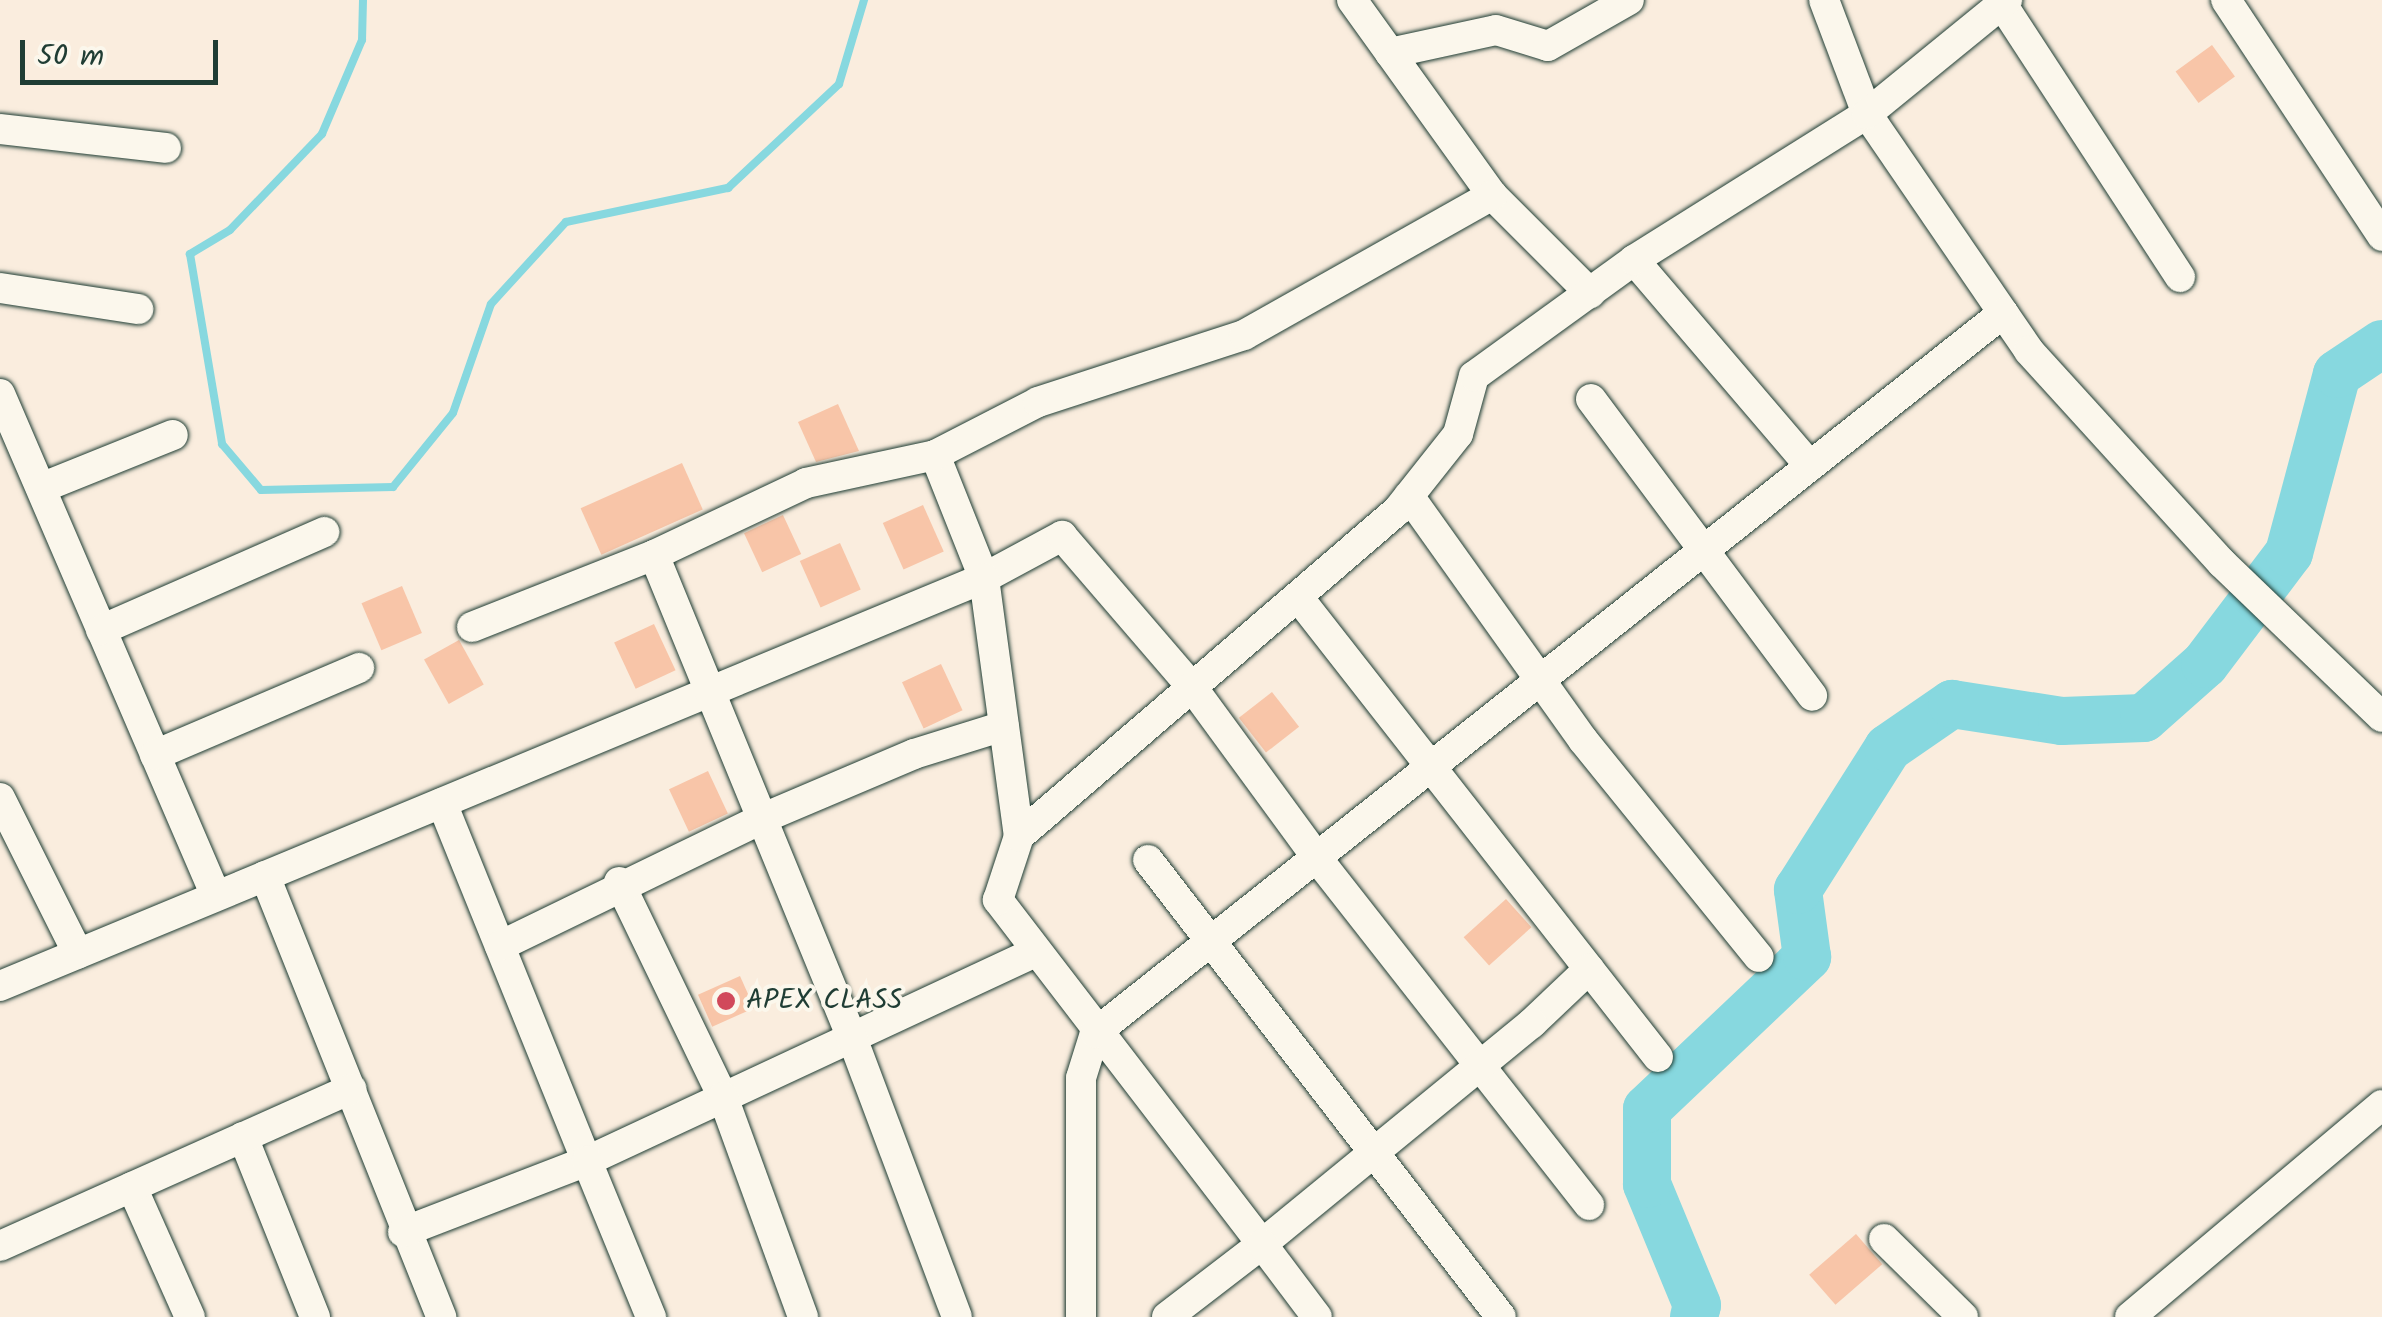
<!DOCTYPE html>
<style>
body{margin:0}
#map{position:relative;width:2382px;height:1317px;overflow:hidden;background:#faedde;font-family:Kalam,sans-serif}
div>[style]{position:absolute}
.stream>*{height:8px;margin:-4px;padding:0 4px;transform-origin:4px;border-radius:4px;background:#87d8df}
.river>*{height:48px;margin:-24px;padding:0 24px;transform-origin:24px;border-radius:24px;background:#87d8df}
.building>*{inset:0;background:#f8c5a8;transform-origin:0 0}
.roads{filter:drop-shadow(0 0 2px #1f3d34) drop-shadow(0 0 2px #1f3d34)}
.street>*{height:30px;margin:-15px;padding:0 15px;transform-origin:15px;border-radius:15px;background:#fbf7ec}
.dots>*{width:28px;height:28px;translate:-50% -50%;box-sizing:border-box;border:5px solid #fbf7ec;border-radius:50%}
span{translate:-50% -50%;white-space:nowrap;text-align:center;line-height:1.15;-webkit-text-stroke:8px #fbf7ec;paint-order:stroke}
.poi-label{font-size:28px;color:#1f3d34}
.left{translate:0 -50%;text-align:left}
.scale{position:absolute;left:20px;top:40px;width:198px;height:45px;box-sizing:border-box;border:5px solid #1f3d34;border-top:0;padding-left:12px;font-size:30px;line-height:35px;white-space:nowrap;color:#1f3d34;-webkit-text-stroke:8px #fbf7ec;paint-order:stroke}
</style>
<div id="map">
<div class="stream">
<div style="left:363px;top:0;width:40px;rotate:91.4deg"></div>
<div style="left:362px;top:40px;width:102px;rotate:113.1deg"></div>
<div style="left:322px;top:134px;width:133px;rotate:133.8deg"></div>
<div style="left:230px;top:230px;width:47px;rotate:149deg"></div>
<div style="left:190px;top:254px;width:193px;rotate:80.4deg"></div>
<div style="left:222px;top:444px;width:60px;rotate:49.7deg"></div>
<div style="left:261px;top:490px;width:132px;rotate:-1.3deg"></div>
<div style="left:393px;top:487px;width:95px;rotate:-51deg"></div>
<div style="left:453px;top:413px;width:115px;rotate:-70.8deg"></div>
<div style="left:491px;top:304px;width:111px;rotate:-47.6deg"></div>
<div style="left:566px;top:222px;width:166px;rotate:-11.9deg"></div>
<div style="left:728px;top:188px;width:152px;rotate:-43.1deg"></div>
<div style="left:839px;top:84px;width:88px;rotate:-73.4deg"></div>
</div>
<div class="river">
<div style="left:1694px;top:1317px;width:12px;rotate:-76deg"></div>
<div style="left:1697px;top:1305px;width:131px;rotate:-112.5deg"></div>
<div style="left:1647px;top:1184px;width:75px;rotate:-90deg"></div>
<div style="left:1647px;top:1109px;width:221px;rotate:-43.5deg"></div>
<div style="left:1807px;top:957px;width:68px;rotate:-97.7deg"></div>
<div style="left:1798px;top:890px;width:168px;rotate:-57.6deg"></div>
<div style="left:1888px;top:748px;width:78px;rotate:-34.5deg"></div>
<div style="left:1952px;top:704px;width:111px;rotate:8.8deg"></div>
<div style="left:2062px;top:721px;width:82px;rotate:-2.1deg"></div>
<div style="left:2144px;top:718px;width:81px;rotate:-41.5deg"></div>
<div style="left:2205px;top:664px;width:139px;rotate:-52.9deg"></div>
<div style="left:2289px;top:553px;width:185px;rotate:-75deg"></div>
<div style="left:2337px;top:374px;width:54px;rotate:-33.7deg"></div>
</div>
<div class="building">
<div style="left:2212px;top:45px;width:39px;height:45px;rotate:54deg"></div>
<div style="clip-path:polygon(838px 404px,859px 451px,816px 462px,798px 422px)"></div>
<div style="left:682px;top:463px;width:51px;height:111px;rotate:66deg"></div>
<div style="left:923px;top:505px;width:51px;height:44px;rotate:66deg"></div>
<div style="left:783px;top:515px;width:43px;height:43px;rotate:65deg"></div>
<div style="left:840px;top:543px;width:51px;height:44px;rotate:66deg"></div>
<div style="left:402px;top:586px;width:51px;height:44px;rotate:67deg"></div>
<div style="left:654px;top:624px;width:51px;height:44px;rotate:65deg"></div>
<div style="left:459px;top:640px;width:51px;height:40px;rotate:61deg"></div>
<div style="left:941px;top:664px;width:51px;height:43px;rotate:65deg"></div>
<div style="left:1272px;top:692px;width:44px;height:42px;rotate:52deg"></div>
<div style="left:708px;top:771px;width:47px;height:43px;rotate:65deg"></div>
<div style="left:1506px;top:899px;width:38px;height:57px;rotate:48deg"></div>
<div style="left:740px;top:976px;width:35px;height:46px;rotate:66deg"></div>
<div style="left:1856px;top:1234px;width:40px;height:62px;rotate:49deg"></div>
</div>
<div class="roads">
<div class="street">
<div style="left:1352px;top:0;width:240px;rotate:54.3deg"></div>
<div style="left:1492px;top:195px;width:139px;rotate:45deg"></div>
<div style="left:1824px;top:0;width:122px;rotate:69.3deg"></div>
<div style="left:1867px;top:114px;width:287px;rotate:55.6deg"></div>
<div style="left:2029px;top:351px;width:287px;rotate:47.7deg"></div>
<div style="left:2222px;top:563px;width:222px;rotate:43.9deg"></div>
<div style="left:2226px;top:0;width:283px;rotate:56.5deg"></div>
<div style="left:2002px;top:4px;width:326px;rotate:56.9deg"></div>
<div style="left:1390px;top:53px;width:108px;rotate:-12.2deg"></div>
<div style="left:1496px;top:30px;width:54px;rotate:17.1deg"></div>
<div style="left:1548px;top:46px;width:93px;rotate:-29.6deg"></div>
<div style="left:0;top:129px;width:167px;rotate:6.5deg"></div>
<div style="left:1634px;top:260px;width:271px;rotate:49.5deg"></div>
<div style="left:0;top:288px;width:140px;rotate:8.7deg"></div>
<div style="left:0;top:394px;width:546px;rotate:66.72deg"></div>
<div style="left:1591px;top:399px;width:370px;rotate:53.3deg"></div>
<div style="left:935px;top:455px;width:132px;rotate:68.3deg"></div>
<div style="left:984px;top:578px;width:89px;rotate:-28.3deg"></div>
<div style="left:1062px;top:536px;width:199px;rotate:49.3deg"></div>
<div style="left:1192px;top:687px;width:212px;rotate:53.8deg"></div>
<div style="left:1317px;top:858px;width:441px;rotate:51.9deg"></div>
<div style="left:41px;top:488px;width:142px;rotate:-21.9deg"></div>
<div style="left:1409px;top:496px;width:300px;rotate:54.5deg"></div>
<div style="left:1583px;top:740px;width:279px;rotate:51deg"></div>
<div style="left:1298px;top:597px;width:584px;rotate:51.95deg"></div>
<div style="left:472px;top:627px;width:196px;rotate:-21.6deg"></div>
<div style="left:101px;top:630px;width:244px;rotate:-23.7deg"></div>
<div style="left:155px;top:755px;width:222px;rotate:-23.1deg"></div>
<div style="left:0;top:798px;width:174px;rotate:63.4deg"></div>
<div style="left:442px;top:803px;width:386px;rotate:68deg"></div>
<div style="left:587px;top:1161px;width:495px;rotate:-25deg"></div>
<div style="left:1148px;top:860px;width:577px;rotate:52.32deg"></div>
<div style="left:265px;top:876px;width:475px;rotate:68.2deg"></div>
<div style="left:619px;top:882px;width:239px;rotate:64.2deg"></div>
<div style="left:723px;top:1097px;width:234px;rotate:70deg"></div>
<div style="left:500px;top:946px;width:290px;rotate:-25.9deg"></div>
<div style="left:761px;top:819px;width:166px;rotate:-23deg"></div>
<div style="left:914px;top:754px;width:94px;rotate:-17.3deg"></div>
<div style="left:1589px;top:969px;width:79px;rotate:136.5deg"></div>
<div style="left:1532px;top:1023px;width:349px;rotate:140.7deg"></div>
<div style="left:1262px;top:1244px;width:434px;rotate:-127.5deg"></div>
<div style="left:998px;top:900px;width:67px;rotate:-71.8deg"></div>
<div style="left:1019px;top:836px;width:499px;rotate:-40.7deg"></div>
<div style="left:1397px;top:511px;width:98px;rotate:-51.6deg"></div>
<div style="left:1458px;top:434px;width:60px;rotate:-74.6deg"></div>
<div style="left:1474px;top:376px;width:198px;rotate:-35.9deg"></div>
<div style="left:1634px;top:260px;width:275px;rotate:-32.1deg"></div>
<div style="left:1867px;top:114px;width:181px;rotate:-39.2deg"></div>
<div style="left:0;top:986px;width:1065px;rotate:-22.52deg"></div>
<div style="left:984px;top:578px;width:260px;rotate:82.3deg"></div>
<div style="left:243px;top:1137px;width:194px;rotate:68.2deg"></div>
<div style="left:132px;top:1187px;width:142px;rotate:66deg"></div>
<div style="left:403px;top:1232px;width:197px;rotate:-21.1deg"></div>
<div style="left:587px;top:1161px;width:169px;rotate:67.7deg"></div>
<div style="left:1884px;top:1239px;width:111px;rotate:44.6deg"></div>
<div style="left:0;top:1246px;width:385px;rotate:-24.1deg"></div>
<div style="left:957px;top:1317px;width:298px;rotate:-110.6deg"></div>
<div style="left:852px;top:1038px;width:522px;rotate:-112.29deg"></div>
<div style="left:654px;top:555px;width:168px;rotate:-25.3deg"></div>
<div style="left:806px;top:483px;width:132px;rotate:-12.2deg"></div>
<div style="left:935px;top:455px;width:116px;rotate:-27.2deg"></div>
<div style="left:1038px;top:402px;width:217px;rotate:-18deg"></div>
<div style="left:1244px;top:335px;width:285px;rotate:-29.4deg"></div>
<div style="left:1081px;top:1317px;width:239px;rotate:-90deg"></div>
<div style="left:1081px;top:1078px;width:47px;rotate:-72.7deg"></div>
<div style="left:1095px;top:1033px;width:1159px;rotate:-38.41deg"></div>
<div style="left:1167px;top:1317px;width:120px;rotate:-37.5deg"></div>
<div style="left:1262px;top:1244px;width:91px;rotate:53deg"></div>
<div style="left:2130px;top:1317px;width:329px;rotate:-40.1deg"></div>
</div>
</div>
<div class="dots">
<div style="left:726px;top:1001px;background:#d1495b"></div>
</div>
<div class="poi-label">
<span class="left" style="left:746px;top:1001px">APEX CLASS</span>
</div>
<div class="scale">50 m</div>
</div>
